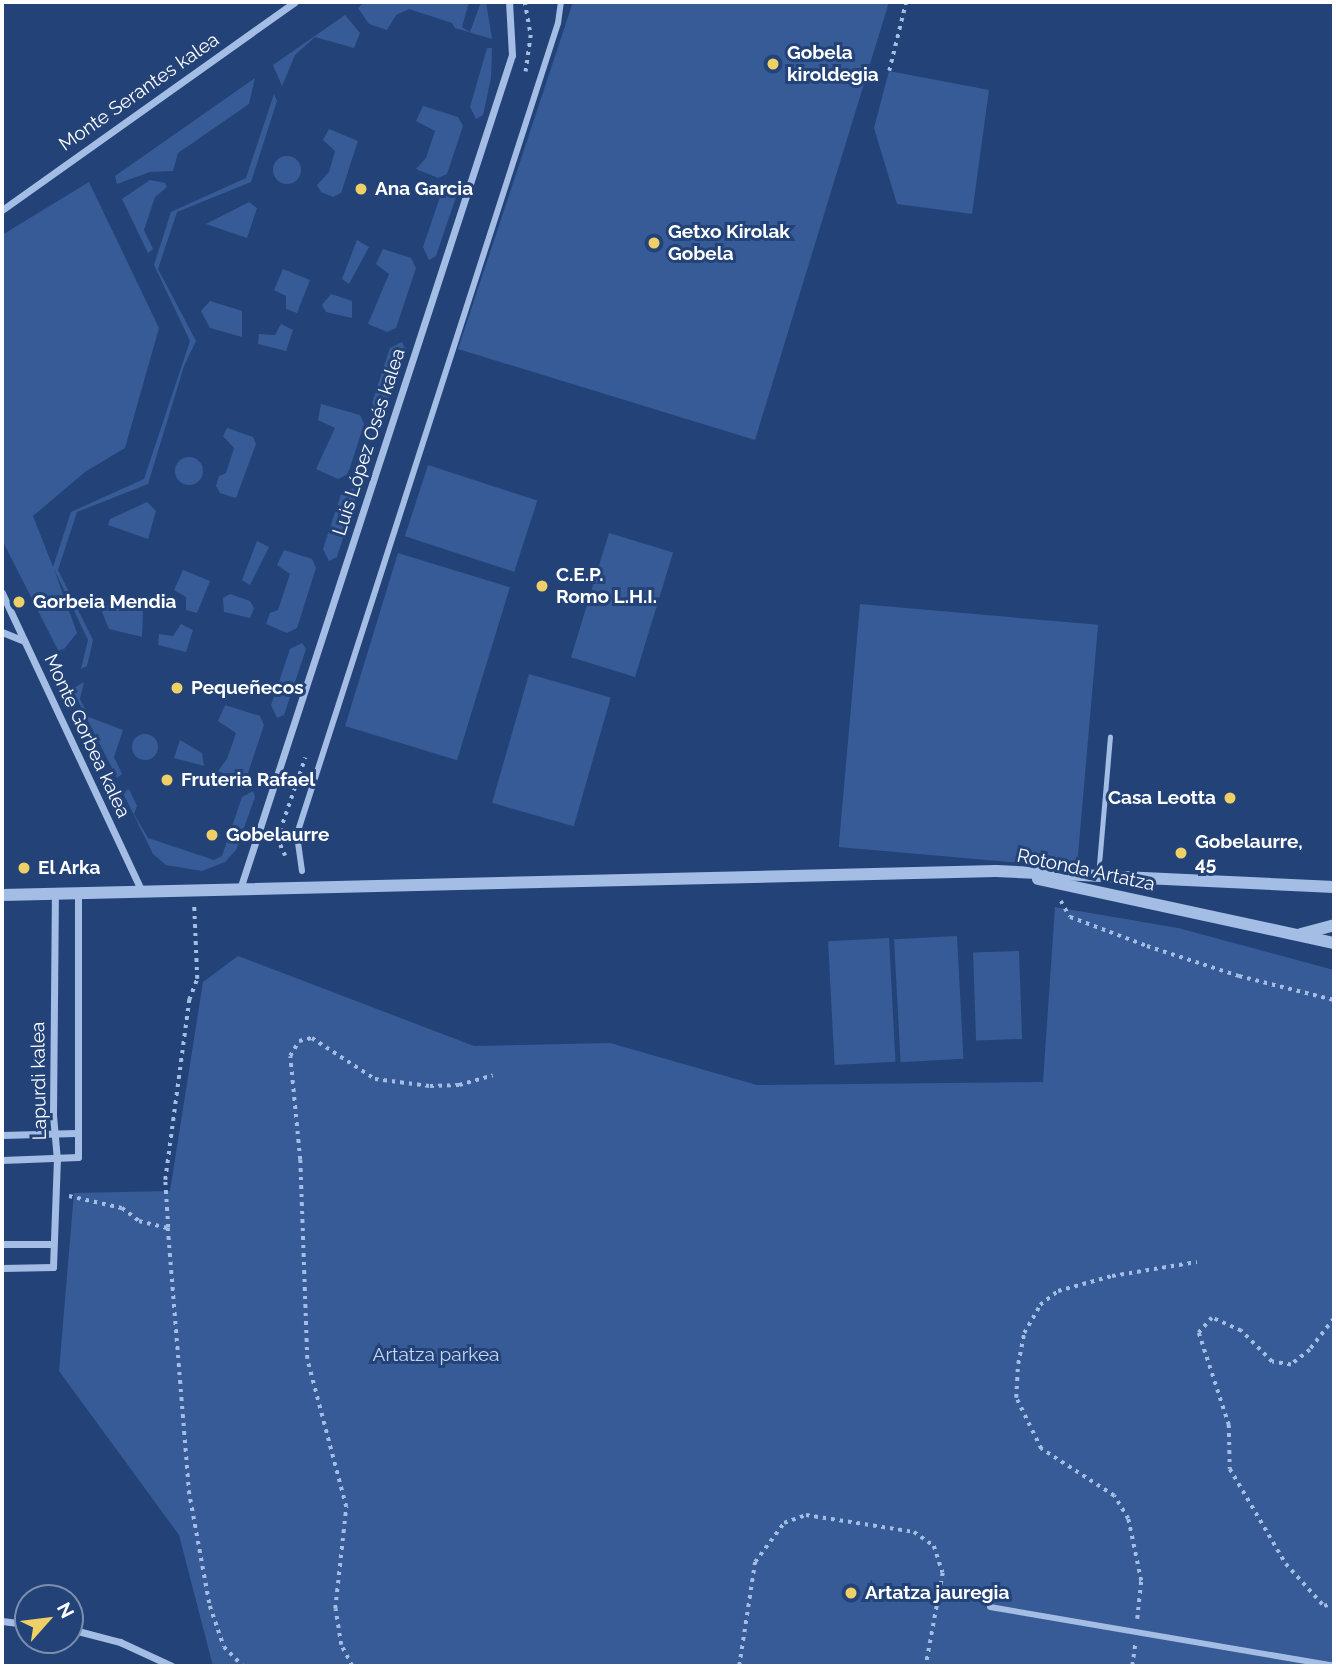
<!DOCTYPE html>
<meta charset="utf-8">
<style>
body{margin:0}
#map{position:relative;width:1336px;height:1668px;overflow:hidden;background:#234378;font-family:Raleway,sans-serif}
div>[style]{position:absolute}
.green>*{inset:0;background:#365b96;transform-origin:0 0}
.round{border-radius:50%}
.path>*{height:3.5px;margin-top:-1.75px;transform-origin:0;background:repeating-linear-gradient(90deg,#a4bde4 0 3.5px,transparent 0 8.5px)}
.service>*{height:5px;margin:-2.5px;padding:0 2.5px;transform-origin:2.5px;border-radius:2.5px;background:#a4bde4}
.pedestrian>*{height:6px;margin:-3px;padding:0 3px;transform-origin:3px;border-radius:3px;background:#a4bde4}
.minor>*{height:7px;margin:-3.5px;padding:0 3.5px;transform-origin:3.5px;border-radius:3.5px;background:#a4bde4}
.tertiary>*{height:12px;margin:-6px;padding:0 6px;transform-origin:6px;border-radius:6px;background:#a4bde4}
.dots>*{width:19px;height:19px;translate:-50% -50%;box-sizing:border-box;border:4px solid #234378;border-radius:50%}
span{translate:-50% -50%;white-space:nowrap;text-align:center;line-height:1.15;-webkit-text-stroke:6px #234378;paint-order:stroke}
.poi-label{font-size:19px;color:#fff;font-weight:700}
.left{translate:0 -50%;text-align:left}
.right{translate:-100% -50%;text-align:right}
.street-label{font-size:19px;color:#fff}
.park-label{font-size:19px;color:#c6d8f3}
.frame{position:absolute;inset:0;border:4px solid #fff;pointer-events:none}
.north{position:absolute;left:14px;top:1584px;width:70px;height:70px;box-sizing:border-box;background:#234378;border:2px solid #7b8eae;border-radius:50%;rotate:62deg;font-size:19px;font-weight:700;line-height:28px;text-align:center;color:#fff}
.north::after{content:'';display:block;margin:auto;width:24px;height:32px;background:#efd067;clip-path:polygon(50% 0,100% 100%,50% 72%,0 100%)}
</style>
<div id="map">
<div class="green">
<div style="clip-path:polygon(364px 2px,469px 2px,462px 27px,470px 32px,481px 2px,486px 2px,492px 39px,455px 28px,452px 23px,409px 9px,396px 15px,387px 30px,369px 24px,358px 8px)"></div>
<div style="clip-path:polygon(573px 2px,889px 2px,755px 440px,458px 349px)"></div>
<div style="clip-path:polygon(345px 15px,360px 33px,354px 48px,315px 37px,295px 55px,282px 86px,273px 65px)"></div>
<div style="clip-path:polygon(487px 48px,492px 48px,491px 78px,483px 115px,476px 119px,470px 107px)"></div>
<div style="clip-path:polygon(889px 71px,989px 90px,972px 214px,897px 204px,874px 128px)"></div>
<div style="clip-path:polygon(255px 78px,249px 104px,178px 153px,173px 171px,150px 172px,117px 184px,115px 176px)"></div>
<div style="clip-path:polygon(274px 94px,277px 101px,251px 182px,177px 212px,158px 269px,196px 341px,184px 366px,148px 484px,77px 512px,58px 570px,93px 640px,87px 666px,81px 669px,88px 640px,54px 569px,77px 633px,60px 654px,2px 540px,2px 235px,89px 182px,159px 328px,125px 448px,85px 472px,33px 516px,53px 567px,71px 512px,144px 479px,190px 341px,154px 265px,171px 212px,246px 178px)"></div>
<div style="clip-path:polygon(423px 106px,458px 117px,463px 126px,447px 174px,438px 178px,416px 169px,426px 158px,435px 131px,416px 121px)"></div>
<div style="clip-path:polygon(329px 129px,358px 141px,341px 193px,333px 197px,321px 192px,317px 185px,329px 172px,335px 151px,323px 140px)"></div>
<div class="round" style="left:273px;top:156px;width:28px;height:28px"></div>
<div style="clip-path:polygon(150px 180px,165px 183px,167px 187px,155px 197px,144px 230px,153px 249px,148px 253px,122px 199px)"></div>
<div style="clip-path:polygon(453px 188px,457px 194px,436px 256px,429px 260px,423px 247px,441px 194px)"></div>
<div style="clip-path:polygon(249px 202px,257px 208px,247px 238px,206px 224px)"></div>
<div style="clip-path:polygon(357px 240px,369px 247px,349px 284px,342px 279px)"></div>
<div style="clip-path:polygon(383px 249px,411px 258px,416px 268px,396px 328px,387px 332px,368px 324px,389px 274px,376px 264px)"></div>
<div style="clip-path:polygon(283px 269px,310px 280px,297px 313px,286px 309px,286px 296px,274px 290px)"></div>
<div style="clip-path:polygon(331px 294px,352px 301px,352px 318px,326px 312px,322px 305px)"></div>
<div style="clip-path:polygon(210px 301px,242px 311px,242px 337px,210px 328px,201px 311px)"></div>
<div style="clip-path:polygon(281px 324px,293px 330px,286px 351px,258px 344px,259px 334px,275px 335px)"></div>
<div style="clip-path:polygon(402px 342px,405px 349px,384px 413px,378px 416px,372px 403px,390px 348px)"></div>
<div style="clip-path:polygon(321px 404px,360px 415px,364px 424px,348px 474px,338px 479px,316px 469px,335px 428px,318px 420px)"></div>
<div style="clip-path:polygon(227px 428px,253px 437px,256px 444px,236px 498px,220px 493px,216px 486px,219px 476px,226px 473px,234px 448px,223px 436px)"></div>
<div class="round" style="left:175px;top:457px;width:28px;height:28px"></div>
<div style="left:428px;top:465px;width:115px;height:75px;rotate:18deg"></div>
<div style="clip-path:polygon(353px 488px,357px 494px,337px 557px,329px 561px,323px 549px,341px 494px)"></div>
<div style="clip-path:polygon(147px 502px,156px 511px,148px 539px,108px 525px,110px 519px)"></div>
<div style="left:609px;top:533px;width:67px;height:130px;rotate:17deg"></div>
<div style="clip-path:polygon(257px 541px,269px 547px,250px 585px,242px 580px)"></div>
<div style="clip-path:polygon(284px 550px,312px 559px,316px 568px,297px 628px,287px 633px,266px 624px,270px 613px,278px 610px,290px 574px,277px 565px)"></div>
<div style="left:398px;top:553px;width:117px;height:181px;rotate:17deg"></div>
<div style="clip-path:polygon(183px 570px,210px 581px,197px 613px,186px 610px,186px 597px,174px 590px)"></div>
<div style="clip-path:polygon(230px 594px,250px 601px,254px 608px,250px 618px,224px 612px,223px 598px)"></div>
<div style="clip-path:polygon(111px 601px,143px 611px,142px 637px,109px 629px,102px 612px)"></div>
<div style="left:860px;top:604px;width:239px;height:244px;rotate:5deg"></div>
<div style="clip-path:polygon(181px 624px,193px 630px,186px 652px,158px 645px,159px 634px,173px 636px)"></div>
<div style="clip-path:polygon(302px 643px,306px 649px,284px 715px,277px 718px,271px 705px,290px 649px)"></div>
<div style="left:529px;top:674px;width:85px;height:134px;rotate:16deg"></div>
<div style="clip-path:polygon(84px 682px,80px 699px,89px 717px,123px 730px,114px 757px,122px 774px,117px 778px,72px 689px)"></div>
<div style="clip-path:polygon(225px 705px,260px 716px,264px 725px,247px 776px,239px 780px,218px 771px,227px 759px,236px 733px,218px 721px)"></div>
<div class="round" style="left:132px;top:734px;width:26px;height:26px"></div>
<div style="clip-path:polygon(180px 740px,202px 753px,204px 766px,174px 758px)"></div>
<div style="clip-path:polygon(129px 789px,137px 806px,134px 814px,148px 838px,214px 860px,222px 856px,242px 797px,253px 791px,255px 797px,236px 850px,225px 862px,202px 871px,166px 865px,153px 854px,123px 793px)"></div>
<div style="clip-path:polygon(1055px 907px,1178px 928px,1334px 970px,1334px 1666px,213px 1666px,179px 1535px,59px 1371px,74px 1193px,170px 1191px,203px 982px,238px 956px,474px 1046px,610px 1043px,757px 1085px,1043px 1082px)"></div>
<div style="left:957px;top:936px;width:123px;height:63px;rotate:87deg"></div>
<div style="left:889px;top:938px;width:124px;height:61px;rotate:87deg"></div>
<div style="left:1019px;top:951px;width:88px;height:46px;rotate:88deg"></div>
</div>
<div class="path">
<div style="left:525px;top:2px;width:34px;rotate:80deg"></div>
<div style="left:531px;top:35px;width:37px;rotate:98deg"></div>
<div style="left:889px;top:71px;width:71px;rotate:-76.2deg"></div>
<div style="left:285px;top:856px;width:19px;rotate:-115deg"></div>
<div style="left:277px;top:839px;width:86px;rotate:-70.9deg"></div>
<div style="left:1061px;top:901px;width:18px;rotate:61deg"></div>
<div style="left:1070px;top:917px;width:82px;rotate:20.6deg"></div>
<div style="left:1147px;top:946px;width:97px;rotate:18.1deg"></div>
<div style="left:1239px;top:976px;width:98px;rotate:14.2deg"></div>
<div style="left:69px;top:1196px;width:54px;rotate:12.8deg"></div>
<div style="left:122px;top:1208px;width:21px;rotate:37deg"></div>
<div style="left:139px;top:1221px;width:30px;rotate:14deg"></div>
<div style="left:168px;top:1228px;width:48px;rotate:-93.6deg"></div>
<div style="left:165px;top:1180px;width:182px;rotate:-82.4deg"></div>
<div style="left:189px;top:1000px;width:22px;rotate:-69deg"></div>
<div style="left:197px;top:979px;width:72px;rotate:-92.4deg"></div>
<div style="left:168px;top:1228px;width:264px;rotate:85.4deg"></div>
<div style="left:189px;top:1491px;width:117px;rotate:79.7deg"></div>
<div style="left:210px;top:1606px;width:43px;rotate:71.1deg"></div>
<div style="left:224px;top:1647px;width:27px;rotate:45deg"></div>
<div style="left:1334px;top:1319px;width:39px;rotate:128deg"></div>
<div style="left:1310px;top:1350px;width:24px;rotate:142deg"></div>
<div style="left:1291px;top:1365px;width:19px;rotate:-171deg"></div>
<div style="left:1272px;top:1362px;width:44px;rotate:-135deg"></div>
<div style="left:1241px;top:1331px;width:32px;rotate:-156deg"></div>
<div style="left:1212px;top:1318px;width:20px;rotate:131deg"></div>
<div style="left:1199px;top:1333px;width:97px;rotate:71.9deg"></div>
<div style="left:1229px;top:1425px;width:44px;rotate:88.7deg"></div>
<div style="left:1230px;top:1469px;width:110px;rotate:59.5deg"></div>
<div style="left:1286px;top:1564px;width:57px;rotate:47.9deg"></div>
<div style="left:1324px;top:1606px;width:10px;rotate:-17deg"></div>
<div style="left:1137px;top:1619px;width:38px;rotate:-84deg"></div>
<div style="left:1141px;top:1581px;width:63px;rotate:-101.8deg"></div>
<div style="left:1128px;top:1519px;width:27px;rotate:-121deg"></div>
<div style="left:1114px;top:1496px;width:87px;rotate:-147.2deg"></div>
<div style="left:1041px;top:1449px;width:57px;rotate:-116.1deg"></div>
<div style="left:1016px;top:1398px;width:34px;rotate:-87deg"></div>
<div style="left:1018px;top:1364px;width:32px;rotate:-79deg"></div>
<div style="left:1024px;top:1333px;width:32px;rotate:-60deg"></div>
<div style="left:1040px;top:1305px;width:23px;rotate:-38deg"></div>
<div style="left:1058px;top:1291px;width:56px;rotate:-15.5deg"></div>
<div style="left:1112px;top:1276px;width:86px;rotate:-9.4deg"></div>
<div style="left:352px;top:1666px;width:24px;rotate:-118deg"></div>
<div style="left:341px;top:1645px;width:36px;rotate:-99deg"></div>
<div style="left:335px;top:1609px;width:103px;rotate:-83.8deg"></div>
<div style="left:346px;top:1507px;width:153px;rotate:-104.8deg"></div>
<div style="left:307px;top:1359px;width:199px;rotate:-92deg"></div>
<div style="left:300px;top:1160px;width:104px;rotate:-95.5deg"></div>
<div style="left:290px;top:1056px;width:17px;rotate:-59deg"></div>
<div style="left:299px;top:1041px;width:13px;rotate:-13deg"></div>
<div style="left:312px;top:1038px;width:75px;rotate:33.1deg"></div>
<div style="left:375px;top:1079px;width:55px;rotate:7.3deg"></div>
<div style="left:430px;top:1086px;width:29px;rotate:-2deg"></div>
<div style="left:459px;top:1085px;width:35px;rotate:-16deg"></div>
<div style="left:739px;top:1666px;width:105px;rotate:-81.3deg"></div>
<div style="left:755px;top:1562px;width:49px;rotate:-53.4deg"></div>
<div style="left:784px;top:1523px;width:23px;rotate:-20deg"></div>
<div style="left:806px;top:1515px;width:109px;rotate:8.9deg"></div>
<div style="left:914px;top:1532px;width:24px;rotate:35deg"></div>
<div style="left:934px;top:1546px;width:28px;rotate:72deg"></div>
<div style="left:943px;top:1573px;width:95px;rotate:100.4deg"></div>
<div style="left:1132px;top:1666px;width:22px;rotate:-82deg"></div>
</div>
<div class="service">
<div style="left:1098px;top:876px;width:140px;rotate:-85.1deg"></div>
</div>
<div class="pedestrian">
<div style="left:302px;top:871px;width:37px;rotate:-98deg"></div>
<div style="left:297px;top:834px;width:852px;rotate:-72.16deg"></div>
<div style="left:558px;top:23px;width:21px;rotate:-82deg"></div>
<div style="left:990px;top:1607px;width:349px;rotate:9.7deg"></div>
</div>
<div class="minor">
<div style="left:2px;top:210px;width:359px;rotate:-35.4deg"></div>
<div style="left:2px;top:593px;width:330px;rotate:64.9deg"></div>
<div style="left:2px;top:632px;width:24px;rotate:22deg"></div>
<div style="left:240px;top:889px;width:877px;rotate:-71.94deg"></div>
<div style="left:512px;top:55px;width:53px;rotate:-93.2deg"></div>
<div style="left:2px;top:1135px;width:74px;rotate:-1.5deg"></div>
<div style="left:2px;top:1160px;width:76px;rotate:-2.3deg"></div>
<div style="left:78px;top:1157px;width:263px;rotate:-90deg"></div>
<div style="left:2px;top:1244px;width:51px"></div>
<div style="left:2px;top:1268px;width:51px;rotate:-1.1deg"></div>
<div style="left:53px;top:1267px;width:107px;rotate:-87.9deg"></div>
<div style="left:57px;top:1160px;width:45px;rotate:-95.1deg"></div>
<div style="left:53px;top:1115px;width:221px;rotate:-89.5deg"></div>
<div style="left:2px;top:1621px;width:26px;rotate:7deg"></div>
<div style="left:70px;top:1629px;width:52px;rotate:14.6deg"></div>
<div style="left:120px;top:1642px;width:57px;rotate:24.8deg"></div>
</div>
<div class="tertiary">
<div style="left:1038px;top:879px;width:303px;rotate:12.2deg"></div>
<div style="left:2px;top:895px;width:994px;rotate:-1.38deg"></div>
<div style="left:996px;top:871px;width:338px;rotate:2.7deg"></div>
<div style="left:1301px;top:934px;width:34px;rotate:-15deg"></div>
</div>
<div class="dots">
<div style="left:773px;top:64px;background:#efd067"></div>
<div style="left:361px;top:189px;background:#efd067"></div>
<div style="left:654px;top:243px;background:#efd067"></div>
<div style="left:542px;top:586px;background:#efd067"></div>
<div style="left:19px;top:602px;background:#efd067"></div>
<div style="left:177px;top:688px;background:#efd067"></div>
<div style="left:167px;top:780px;background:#efd067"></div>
<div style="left:1230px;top:798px;background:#efd067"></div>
<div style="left:212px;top:835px;background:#efd067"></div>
<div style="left:1181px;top:853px;background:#efd067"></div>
<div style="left:24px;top:868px;background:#efd067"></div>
<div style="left:851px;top:1593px;background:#efd067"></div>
</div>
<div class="poi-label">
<span class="left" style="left:787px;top:64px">Gobela<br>kiroldegia</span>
<span class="left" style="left:375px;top:189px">Ana Garcia</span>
<span class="left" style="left:668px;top:243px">Getxo Kirolak<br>Gobela</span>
<span class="left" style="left:556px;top:586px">C.E.P.<br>Romo L.H.I.</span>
<span class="left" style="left:33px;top:602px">Gorbeia Mendia</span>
<span class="left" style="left:191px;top:688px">Pequeñecos</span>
<span class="left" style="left:181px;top:780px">Fruteria Rafael</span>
<span class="right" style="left:1216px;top:798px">Casa Leotta</span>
<span class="left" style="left:226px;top:835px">Gobelaurre</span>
<span class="left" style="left:1195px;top:853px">Gobelaurre,<br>45</span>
<span class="left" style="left:38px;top:868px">El Arka</span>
<span class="left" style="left:865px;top:1593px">Artatza jauregia</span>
</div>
<div class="street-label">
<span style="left:139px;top:92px;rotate:-35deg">Monte Serantes kalea</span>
<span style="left:369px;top:442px;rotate:-72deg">Luis López Osés kalea</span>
<span style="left:87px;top:736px;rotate:65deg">Monte Gorbea kalea</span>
<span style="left:1086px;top:870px;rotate:12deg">Rotonda Artatza</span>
<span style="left:39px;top:1081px;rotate:-91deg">Lapurdi kalea</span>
</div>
<div class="park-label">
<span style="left:436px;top:1355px">Artatza parkea</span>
</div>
<div class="frame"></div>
<div class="north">N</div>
</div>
